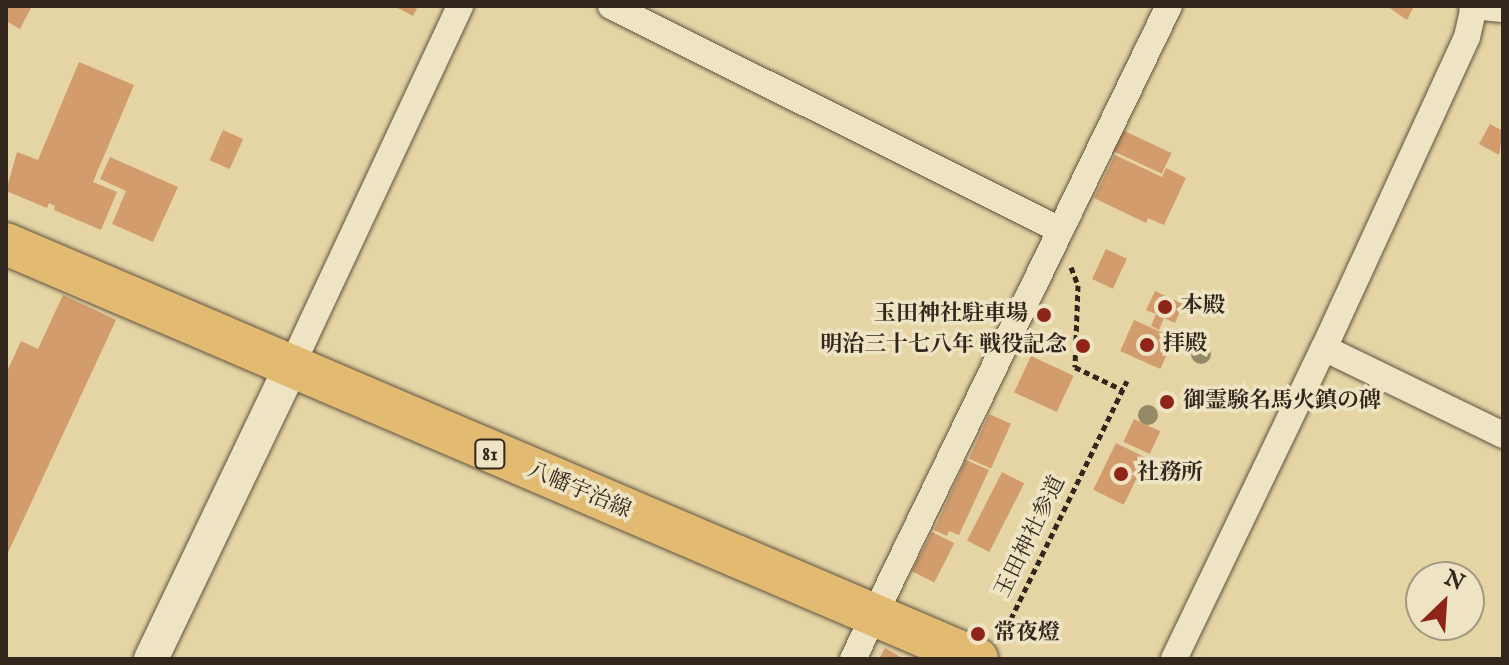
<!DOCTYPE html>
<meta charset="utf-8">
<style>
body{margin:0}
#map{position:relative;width:1509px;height:665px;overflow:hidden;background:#e5d5a5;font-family:"IM FELL English","Noto Serif JP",serif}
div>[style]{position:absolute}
.building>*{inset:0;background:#d29c6d;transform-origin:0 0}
.path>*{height:5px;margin-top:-2.5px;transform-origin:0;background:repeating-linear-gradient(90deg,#33261c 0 6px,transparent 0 10px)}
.roads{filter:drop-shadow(0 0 2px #60523e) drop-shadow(0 0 2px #60523e)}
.minor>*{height:26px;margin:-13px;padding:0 13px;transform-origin:13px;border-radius:13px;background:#eee4c4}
.tertiary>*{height:34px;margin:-17px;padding:0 17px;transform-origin:17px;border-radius:17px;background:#eee4c4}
.primary>*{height:42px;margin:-21px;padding:0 21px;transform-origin:21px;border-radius:21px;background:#e2ba72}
.trees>*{width:20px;height:20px;margin:-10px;border-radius:50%;background:#968968}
.dots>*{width:22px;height:22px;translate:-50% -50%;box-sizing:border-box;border:4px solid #eee4c4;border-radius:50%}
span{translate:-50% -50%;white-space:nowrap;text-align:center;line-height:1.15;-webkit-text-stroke:7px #eee4c4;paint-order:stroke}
.shield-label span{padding:2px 6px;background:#eee4c4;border:2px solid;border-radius:6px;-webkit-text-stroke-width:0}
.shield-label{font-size:20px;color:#33261c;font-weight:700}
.poi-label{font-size:22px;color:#33261c;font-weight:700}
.left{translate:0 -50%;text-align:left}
.right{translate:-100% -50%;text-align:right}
.street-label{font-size:22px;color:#33261c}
.frame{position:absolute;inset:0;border:8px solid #33261c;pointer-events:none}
.north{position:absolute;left:1405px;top:561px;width:80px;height:80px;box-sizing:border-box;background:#eee4c4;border:2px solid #a39881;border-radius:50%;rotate:25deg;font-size:22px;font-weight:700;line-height:32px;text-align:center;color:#33261c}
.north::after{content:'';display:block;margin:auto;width:28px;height:36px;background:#8f2418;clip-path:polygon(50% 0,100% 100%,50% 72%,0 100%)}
</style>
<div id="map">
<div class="building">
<div style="clip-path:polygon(6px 6px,32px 6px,20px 29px,6px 21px)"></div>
<div style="clip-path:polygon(394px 6px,418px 6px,413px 16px)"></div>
<div style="clip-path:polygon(1387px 6px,1414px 6px,1407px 20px)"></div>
<div style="clip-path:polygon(79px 62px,134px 85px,93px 182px,117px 192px,101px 230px,54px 210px,55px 206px,49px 203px,47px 208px,6px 191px,17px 152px,38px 160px)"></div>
<div style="clip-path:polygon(1490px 124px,1503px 131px,1499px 155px,1479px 144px)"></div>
<div style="left:1118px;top:128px;width:59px;height:23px;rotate:25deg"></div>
<div style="left:223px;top:130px;width:22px;height:33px;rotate:24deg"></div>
<div style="clip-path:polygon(1115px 155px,1162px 177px,1166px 168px,1186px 178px,1164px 225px,1148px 218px,1146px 223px,1094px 198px)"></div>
<div style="clip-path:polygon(110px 157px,178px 187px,153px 242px,112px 224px,126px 191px,100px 179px)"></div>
<div style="left:1106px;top:249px;width:23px;height:33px;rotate:25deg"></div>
<div style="clip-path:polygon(1155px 291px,1183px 304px,1175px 323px,1164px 318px,1159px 330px,1151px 326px,1156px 314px,1146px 310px)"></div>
<div style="clip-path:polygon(63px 295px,116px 320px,6px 557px,6px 374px,21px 341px,38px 349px)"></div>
<div style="left:1134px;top:320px;width:44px;height:34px;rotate:24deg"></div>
<div style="left:1031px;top:356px;width:47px;height:40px;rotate:25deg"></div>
<div style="left:989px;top:414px;width:24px;height:49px;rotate:24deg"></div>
<div style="left:1134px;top:419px;width:29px;height:25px;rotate:25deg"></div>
<div style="left:1116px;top:443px;width:34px;height:52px;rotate:26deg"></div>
<div style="clip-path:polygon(966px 460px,989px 470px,959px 535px,949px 531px,947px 536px,934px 530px)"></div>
<div style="left:1002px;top:472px;width:25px;height:77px;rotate:27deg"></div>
<div style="left:932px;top:532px;width:25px;height:44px;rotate:27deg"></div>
<div style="clip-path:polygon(885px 648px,904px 659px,879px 659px)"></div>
</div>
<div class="path">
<div style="left:1071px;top:267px;width:19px;rotate:69deg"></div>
<div style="left:1078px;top:285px;width:82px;rotate:92.1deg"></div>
<div style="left:1075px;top:367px;width:53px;rotate:25.6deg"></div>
<div style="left:1002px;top:637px;width:285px;rotate:-64deg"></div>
</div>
<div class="roads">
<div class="minor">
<div style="left:611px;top:6px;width:498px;rotate:26.5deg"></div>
<div style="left:1472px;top:6px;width:31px;rotate:6deg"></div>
<div style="left:1324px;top:348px;width:199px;rotate:25.9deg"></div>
<div style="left:291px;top:367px;width:399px;rotate:-64.9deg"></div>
<div style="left:853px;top:659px;width:725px;rotate:-64.18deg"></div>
<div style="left:1174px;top:659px;width:345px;rotate:-64.3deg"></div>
<div style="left:1324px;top:348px;width:342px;rotate:-65.3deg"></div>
<div style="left:1467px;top:37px;width:31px;rotate:-77deg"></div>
</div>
<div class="tertiary">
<div style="left:151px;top:659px;width:324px;rotate:-64.4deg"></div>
</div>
<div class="primary">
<div style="left:6px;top:244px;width:1056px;rotate:23.14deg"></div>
</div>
</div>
<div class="trees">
<div style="left:1201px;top:354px"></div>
<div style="left:1148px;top:415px"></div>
</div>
<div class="dots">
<div style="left:1165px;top:307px;background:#8f2418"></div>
<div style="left:1044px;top:315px;background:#8f2418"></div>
<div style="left:1147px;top:345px;background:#8f2418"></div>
<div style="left:1083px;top:346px;background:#8f2418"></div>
<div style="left:1167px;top:402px;background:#8f2418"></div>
<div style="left:1121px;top:474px;background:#8f2418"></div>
<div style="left:978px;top:634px;background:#8f2418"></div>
</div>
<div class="shield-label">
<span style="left:490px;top:454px">81</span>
</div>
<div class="poi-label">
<span class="left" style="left:1181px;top:307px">本殿</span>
<span class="right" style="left:1028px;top:315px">玉田神社駐車場</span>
<span class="left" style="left:1163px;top:345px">拝殿</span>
<span class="right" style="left:1067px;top:346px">明治三十七八年 戦役記念</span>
<span class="left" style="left:1183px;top:402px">御霊験名馬火鎮の碑</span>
<span class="left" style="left:1137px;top:474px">社務所</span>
<span class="left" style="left:994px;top:634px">常夜燈</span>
</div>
<div class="street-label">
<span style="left:579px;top:491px;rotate:23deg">八幡宇治線</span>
<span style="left:1031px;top:537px;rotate:-64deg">玉田神社参道</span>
</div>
<div class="frame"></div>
<div class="north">N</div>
</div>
